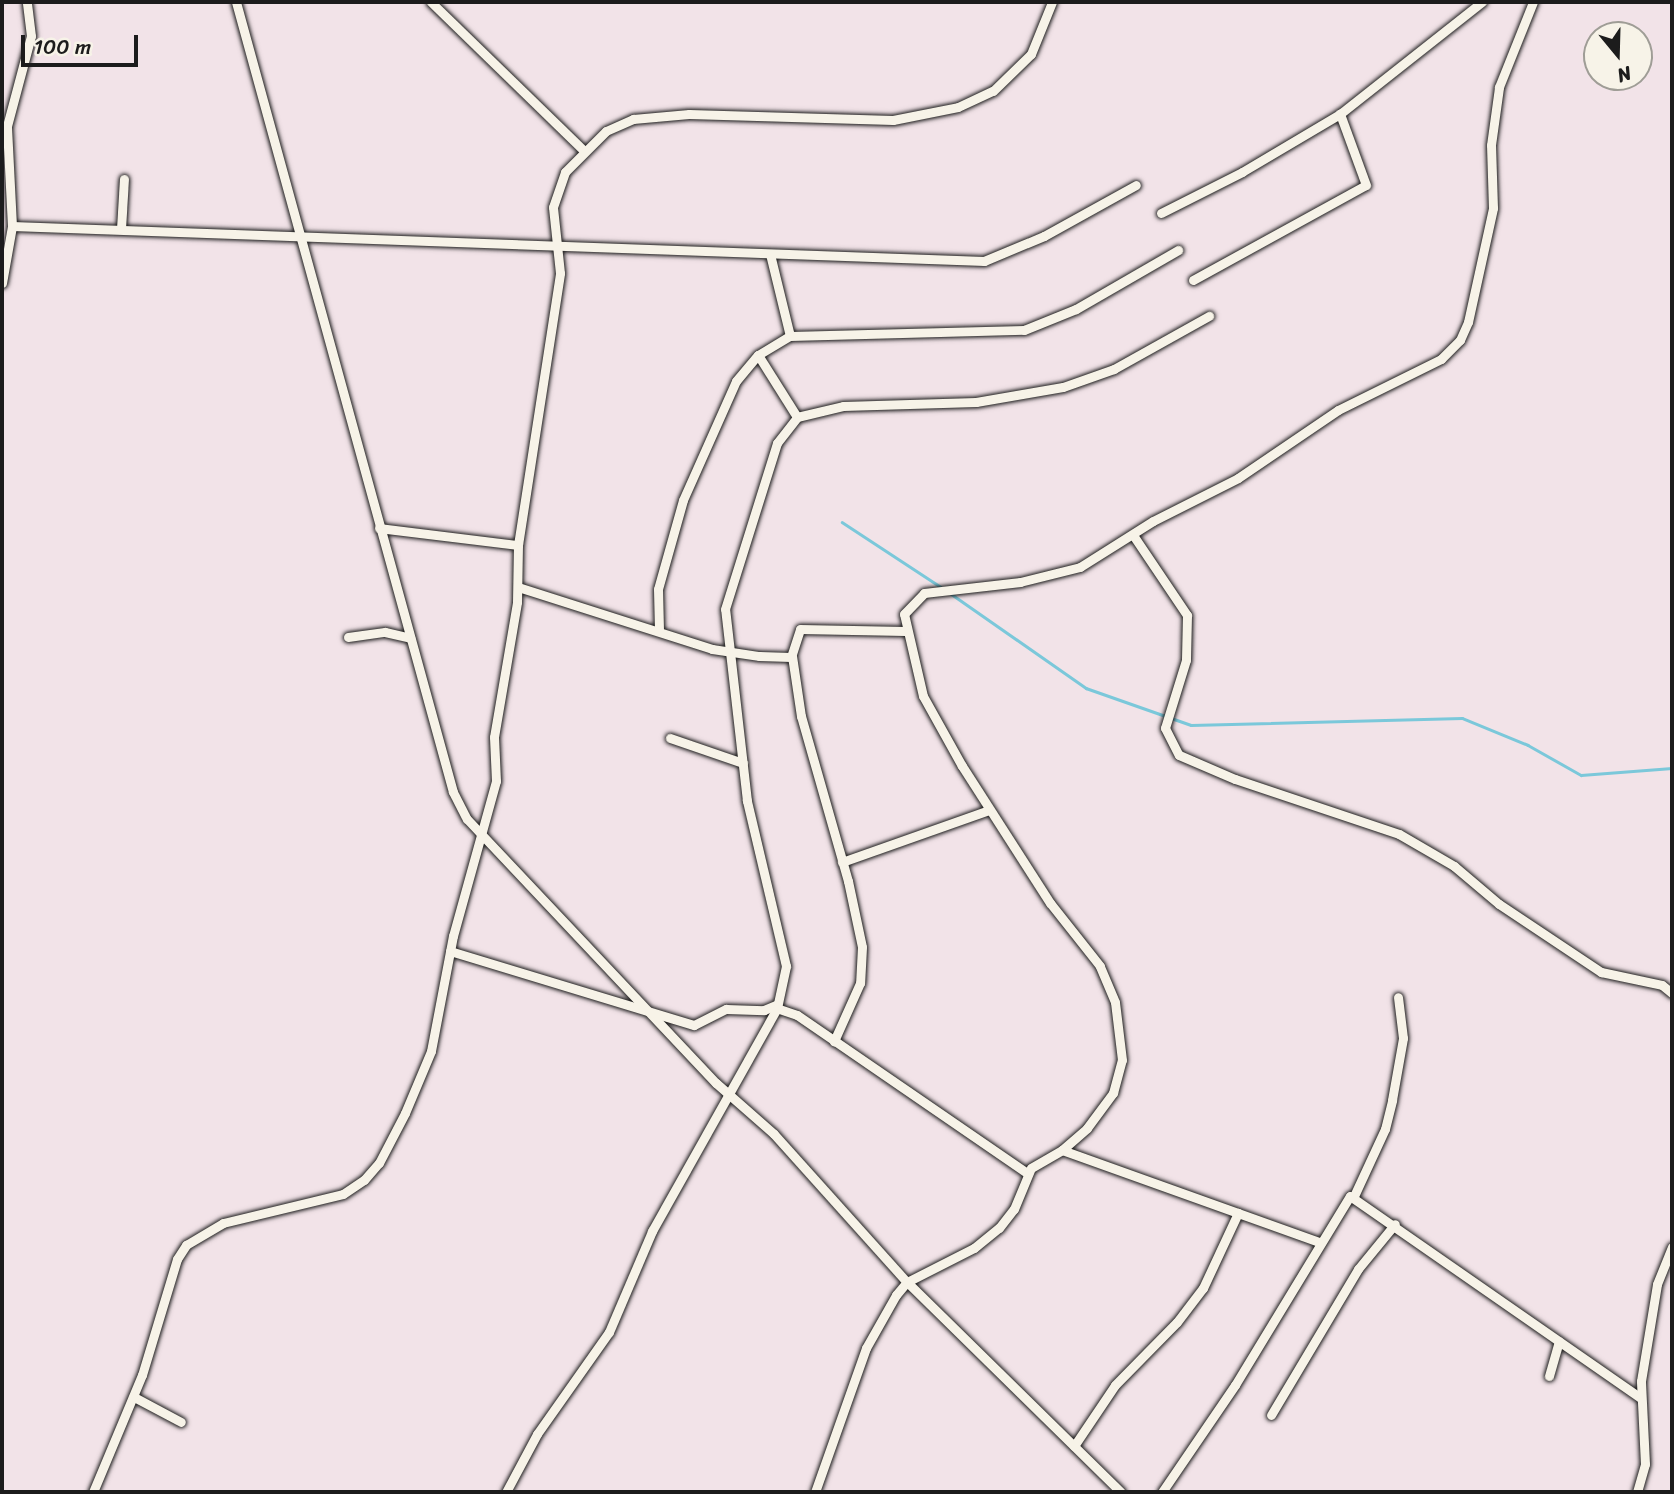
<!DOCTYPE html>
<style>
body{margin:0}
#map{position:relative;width:1674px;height:1494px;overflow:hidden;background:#f2e3e8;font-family:Sriracha,sans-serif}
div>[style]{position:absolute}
.stream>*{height:2.5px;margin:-1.25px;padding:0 1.25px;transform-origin:1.25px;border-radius:1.25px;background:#7bc8da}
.roads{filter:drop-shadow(0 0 2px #1c1c1c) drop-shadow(0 0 2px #1c1c1c)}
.minor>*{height:9px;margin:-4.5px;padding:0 4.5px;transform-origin:4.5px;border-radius:4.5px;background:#f7f3e8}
span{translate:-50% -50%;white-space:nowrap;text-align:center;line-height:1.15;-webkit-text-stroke:5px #f7f3e8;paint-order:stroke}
.frame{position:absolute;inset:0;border:4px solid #1c1c1c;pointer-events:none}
.north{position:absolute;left:1583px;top:21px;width:70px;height:70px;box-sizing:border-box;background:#f7f3e8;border:2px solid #9f9d96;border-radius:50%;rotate:161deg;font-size:19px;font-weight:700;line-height:28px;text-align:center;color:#1c1c1c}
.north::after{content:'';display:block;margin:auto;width:24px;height:32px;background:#1c1c1c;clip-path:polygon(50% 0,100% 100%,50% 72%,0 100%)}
.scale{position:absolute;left:21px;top:35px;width:117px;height:32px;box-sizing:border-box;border:4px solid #1c1c1c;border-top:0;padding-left:9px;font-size:21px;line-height:24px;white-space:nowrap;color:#1c1c1c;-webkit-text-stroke:5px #f7f3e8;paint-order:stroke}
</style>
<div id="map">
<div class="stream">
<div style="left:842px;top:522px;width:118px;rotate:33.3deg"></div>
<div style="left:950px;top:593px;width:166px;rotate:34.9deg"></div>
<div style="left:1086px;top:688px;width:111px;rotate:19.4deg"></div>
<div style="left:1191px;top:725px;width:271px;rotate:-1.5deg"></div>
<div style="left:1462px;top:718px;width:71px;rotate:22.2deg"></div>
<div style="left:1528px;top:745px;width:61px;rotate:29.5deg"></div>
<div style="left:1581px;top:775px;width:91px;rotate:-4.4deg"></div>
</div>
<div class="roads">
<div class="minor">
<div style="left:236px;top:2px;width:819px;rotate:74.64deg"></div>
<div style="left:453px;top:792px;width:30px;rotate:63deg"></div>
<div style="left:467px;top:819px;width:363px;rotate:46.7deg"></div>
<div style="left:716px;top:1083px;width:77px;rotate:41.3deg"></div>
<div style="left:774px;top:1134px;width:199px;rotate:48.1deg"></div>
<div style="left:907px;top:1282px;width:300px;rotate:44.5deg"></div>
<div style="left:431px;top:2px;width:211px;rotate:44.2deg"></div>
<div style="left:1161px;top:213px;width:91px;rotate:-26.8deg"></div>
<div style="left:1242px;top:172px;width:114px;rotate:-30.6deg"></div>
<div style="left:1340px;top:114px;width:181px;rotate:-38.3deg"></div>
<div style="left:12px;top:226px;width:973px;rotate:2.06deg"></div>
<div style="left:984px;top:261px;width:65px;rotate:-22.6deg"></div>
<div style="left:1044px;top:236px;width:105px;rotate:-29deg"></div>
<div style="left:121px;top:229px;width:50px;rotate:-86.6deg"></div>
<div style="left:770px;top:254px;width:84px;rotate:76.3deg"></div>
<div style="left:1193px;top:280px;width:197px;rotate:-28.8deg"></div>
<div style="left:1366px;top:185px;width:76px;rotate:-110.1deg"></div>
<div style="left:2px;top:283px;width:58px;rotate:-80deg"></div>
<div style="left:12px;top:226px;width:100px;rotate:-92.9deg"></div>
<div style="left:7px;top:126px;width:93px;rotate:-75.1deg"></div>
<div style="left:31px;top:36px;width:34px;rotate:-97deg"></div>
<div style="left:758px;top:355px;width:73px;rotate:57.8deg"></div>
<div style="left:379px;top:528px;width:140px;rotate:7deg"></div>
<div style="left:1133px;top:535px;width:97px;rotate:56deg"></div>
<div style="left:1187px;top:615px;width:45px;rotate:91.3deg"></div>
<div style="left:1186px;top:660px;width:71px;rotate:107.2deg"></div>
<div style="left:1165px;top:728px;width:30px;rotate:63deg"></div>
<div style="left:1179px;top:755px;width:61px;rotate:23.2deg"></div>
<div style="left:1235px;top:779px;width:173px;rotate:18.5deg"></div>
<div style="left:1399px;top:834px;width:64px;rotate:30.2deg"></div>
<div style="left:1454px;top:866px;width:59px;rotate:40.2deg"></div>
<div style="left:1499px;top:904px;width:123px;rotate:33.7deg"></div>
<div style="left:1601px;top:972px;width:62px;rotate:12deg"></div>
<div style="left:1662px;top:985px;width:13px;rotate:39deg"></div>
<div style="left:518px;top:587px;width:204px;rotate:17.7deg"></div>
<div style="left:712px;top:649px;width:48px;rotate:8.5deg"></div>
<div style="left:759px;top:656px;width:32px;rotate:2deg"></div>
<div style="left:791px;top:657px;width:29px;rotate:-72deg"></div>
<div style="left:800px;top:629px;width:105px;rotate:1.1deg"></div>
<div style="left:659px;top:630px;width:41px;rotate:-91.4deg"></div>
<div style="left:658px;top:589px;width:92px;rotate:-74.3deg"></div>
<div style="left:683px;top:500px;width:130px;rotate:-66deg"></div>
<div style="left:736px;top:381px;width:34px;rotate:-50deg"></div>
<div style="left:758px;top:355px;width:37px;rotate:-31deg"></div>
<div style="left:790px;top:336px;width:234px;rotate:-1.5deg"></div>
<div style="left:1024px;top:330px;width:56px;rotate:-22deg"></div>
<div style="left:1076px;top:309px;width:118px;rotate:-30deg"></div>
<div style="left:348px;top:637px;width:37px;rotate:-8deg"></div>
<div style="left:385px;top:632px;width:26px;rotate:13deg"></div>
<div style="left:792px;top:656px;width:61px;rotate:81.5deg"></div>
<div style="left:801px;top:716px;width:172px;rotate:74.1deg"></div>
<div style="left:848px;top:881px;width:67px;rotate:78deg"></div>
<div style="left:862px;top:947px;width:36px;rotate:93deg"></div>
<div style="left:860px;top:983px;width:64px;rotate:114.1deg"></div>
<div style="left:670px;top:738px;width:77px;rotate:18.9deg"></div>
<div style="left:842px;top:862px;width:156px;rotate:-19.5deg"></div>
<div style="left:450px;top:951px;width:255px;rotate:16.9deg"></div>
<div style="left:694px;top:1025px;width:36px;rotate:-27deg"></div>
<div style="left:726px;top:1009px;width:38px;rotate:2deg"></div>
<div style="left:764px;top:1010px;width:13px;rotate:-23deg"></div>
<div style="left:1062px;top:1150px;width:273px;rotate:19.7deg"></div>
<div style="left:1027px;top:1173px;width:279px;rotate:-145.5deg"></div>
<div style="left:797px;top:1015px;width:21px;rotate:-161deg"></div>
<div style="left:777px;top:1008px;width:43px;rotate:-77.9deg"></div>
<div style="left:786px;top:966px;width:170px;rotate:-103.3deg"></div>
<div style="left:747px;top:801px;width:193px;rotate:-96.5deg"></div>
<div style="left:725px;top:609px;width:174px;rotate:-72.6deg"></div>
<div style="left:777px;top:443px;width:33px;rotate:-52deg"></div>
<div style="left:797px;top:417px;width:47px;rotate:-13.4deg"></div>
<div style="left:843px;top:406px;width:133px;rotate:-1.7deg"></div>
<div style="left:976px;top:402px;width:88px;rotate:-9.8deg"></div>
<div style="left:1063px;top:387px;width:54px;rotate:-19.4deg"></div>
<div style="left:1114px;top:369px;width:109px;rotate:-29.2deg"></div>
<div style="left:1354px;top:1196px;width:74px;rotate:-65.2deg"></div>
<div style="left:1385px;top:1129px;width:30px;rotate:-76deg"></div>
<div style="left:1392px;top:1100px;width:63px;rotate:-79.9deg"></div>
<div style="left:1403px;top:1038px;width:41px;rotate:-97deg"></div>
<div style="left:1549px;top:1376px;width:36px;rotate:-74deg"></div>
<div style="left:134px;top:1397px;width:53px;rotate:28deg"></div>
<div style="left:1271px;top:1415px;width:170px;rotate:-59.2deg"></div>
<div style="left:1358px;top:1269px;width:58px;rotate:-50.6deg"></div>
<div style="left:1074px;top:1446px;width:73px;rotate:-56.1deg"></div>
<div style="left:1115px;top:1385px;width:88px;rotate:-45.5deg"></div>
<div style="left:1177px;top:1322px;width:43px;rotate:-52.6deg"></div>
<div style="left:1203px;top:1288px;width:83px;rotate:-65deg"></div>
<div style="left:93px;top:1492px;width:127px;rotate:-67.3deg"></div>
<div style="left:142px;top:1375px;width:121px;rotate:-73.2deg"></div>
<div style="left:177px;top:1259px;width:17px;rotate:-57deg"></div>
<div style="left:186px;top:1245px;width:43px;rotate:-30.7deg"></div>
<div style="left:223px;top:1223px;width:123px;rotate:-13.6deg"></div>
<div style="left:343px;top:1194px;width:25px;rotate:-34deg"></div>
<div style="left:364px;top:1180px;width:23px;rotate:-49deg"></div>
<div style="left:379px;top:1163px;width:56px;rotate:-62.5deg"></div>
<div style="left:405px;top:1113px;width:67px;rotate:-67.2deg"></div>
<div style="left:431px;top:1051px;width:117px;rotate:-79.2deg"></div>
<div style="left:453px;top:936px;width:161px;rotate:-74.5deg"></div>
<div style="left:496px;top:781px;width:44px;rotate:-92.6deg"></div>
<div style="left:494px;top:737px;width:137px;rotate:-80.3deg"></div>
<div style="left:517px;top:602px;width:57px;rotate:-89deg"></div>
<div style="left:518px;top:545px;width:275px;rotate:-81.2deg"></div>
<div style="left:560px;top:273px;width:66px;rotate:-96.1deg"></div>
<div style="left:553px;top:207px;width:37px;rotate:-71deg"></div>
<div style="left:565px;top:172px;width:58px;rotate:-45deg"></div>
<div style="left:606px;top:131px;width:30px;rotate:-24deg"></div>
<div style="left:633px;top:119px;width:56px;rotate:-5.1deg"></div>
<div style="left:689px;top:114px;width:204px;rotate:1.7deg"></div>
<div style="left:893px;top:120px;width:66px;rotate:-11.3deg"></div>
<div style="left:958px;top:107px;width:38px;rotate:-25deg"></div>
<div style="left:993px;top:91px;width:53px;rotate:-44.2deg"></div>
<div style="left:1031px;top:54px;width:56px;rotate:-68deg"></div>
<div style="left:506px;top:1492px;width:66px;rotate:-61.9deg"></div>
<div style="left:537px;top:1434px;width:125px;rotate:-54.8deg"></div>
<div style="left:609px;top:1332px;width:110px;rotate:-66.9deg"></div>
<div style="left:652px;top:1231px;width:256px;rotate:-60.7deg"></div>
<div style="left:815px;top:1492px;width:153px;rotate:-70.5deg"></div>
<div style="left:866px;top:1348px;width:61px;rotate:-60.5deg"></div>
<div style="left:896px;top:1295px;width:17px;rotate:-50deg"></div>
<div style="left:907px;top:1282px;width:75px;rotate:-26.9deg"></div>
<div style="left:974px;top:1248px;width:32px;rotate:-39deg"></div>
<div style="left:999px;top:1228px;width:24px;rotate:-52deg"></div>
<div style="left:1014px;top:1209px;width:44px;rotate:-67.5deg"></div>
<div style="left:1031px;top:1168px;width:36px;rotate:-30deg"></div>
<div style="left:1062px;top:1150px;width:33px;rotate:-41deg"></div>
<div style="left:1087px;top:1128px;width:44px;rotate:-53.4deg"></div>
<div style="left:1113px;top:1093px;width:34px;rotate:-75deg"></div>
<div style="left:1122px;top:1060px;width:58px;rotate:-96.9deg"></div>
<div style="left:1115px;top:1002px;width:39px;rotate:-113deg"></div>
<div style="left:1100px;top:966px;width:80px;rotate:-128.4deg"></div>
<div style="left:1050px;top:903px;width:163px;rotate:-122.7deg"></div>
<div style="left:962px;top:766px;width:80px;rotate:-119.1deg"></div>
<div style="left:923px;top:696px;width:84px;rotate:-103deg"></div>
<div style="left:904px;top:614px;width:29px;rotate:-46deg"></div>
<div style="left:924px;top:593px;width:97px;rotate:-6.5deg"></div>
<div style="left:1020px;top:582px;width:62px;rotate:-14deg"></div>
<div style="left:1080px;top:567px;width:86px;rotate:-32.2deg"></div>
<div style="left:1153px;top:521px;width:95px;rotate:-26.8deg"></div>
<div style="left:1238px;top:478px;width:121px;rotate:-34.2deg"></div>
<div style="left:1338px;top:410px;width:115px;rotate:-26.3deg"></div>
<div style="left:1441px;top:359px;width:27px;rotate:-45deg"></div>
<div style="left:1460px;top:340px;width:20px;rotate:-66deg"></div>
<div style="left:1468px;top:322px;width:117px;rotate:-77.6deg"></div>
<div style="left:1493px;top:208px;width:63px;rotate:-91.8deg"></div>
<div style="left:1491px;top:145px;width:59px;rotate:-82.1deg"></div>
<div style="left:1499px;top:87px;width:92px;rotate:-68.2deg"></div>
<div style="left:1162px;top:1492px;width:130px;rotate:-55.7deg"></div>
<div style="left:1235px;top:1385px;width:221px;rotate:-58.7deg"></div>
<div style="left:1350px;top:1196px;width:354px;rotate:34.8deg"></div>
<div style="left:1637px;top:1492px;width:29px;rotate:-74deg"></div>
<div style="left:1645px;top:1464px;width:83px;rotate:-92.8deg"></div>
<div style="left:1641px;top:1381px;width:98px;rotate:-80.6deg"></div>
<div style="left:1657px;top:1284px;width:40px;rotate:-68deg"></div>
</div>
</div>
<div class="frame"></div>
<div class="north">N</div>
<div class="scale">100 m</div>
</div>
